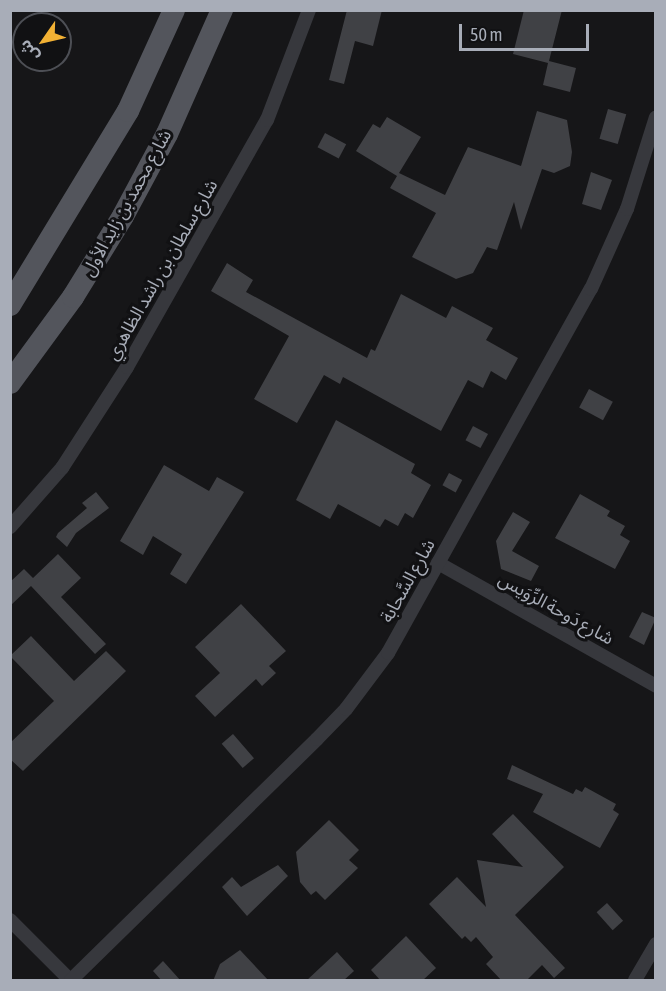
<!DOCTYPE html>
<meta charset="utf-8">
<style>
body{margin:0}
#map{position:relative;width:666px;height:991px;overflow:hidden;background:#161618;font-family:"Asap Condensed","Noto Sans Arabic",sans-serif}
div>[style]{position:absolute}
.building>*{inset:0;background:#404145;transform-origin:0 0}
.minor>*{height:14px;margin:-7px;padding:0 7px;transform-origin:7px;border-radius:7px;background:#37383d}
.primary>*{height:22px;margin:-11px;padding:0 11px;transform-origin:11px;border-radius:11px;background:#53555c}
span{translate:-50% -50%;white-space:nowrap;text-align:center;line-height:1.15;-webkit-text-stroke:6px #111113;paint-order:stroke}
.street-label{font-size:18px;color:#a8adb8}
.frame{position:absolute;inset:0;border:12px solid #a8adb8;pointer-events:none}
.north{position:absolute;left:12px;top:12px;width:60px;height:60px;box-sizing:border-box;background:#111113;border:2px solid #4d4f55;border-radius:50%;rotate:236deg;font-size:16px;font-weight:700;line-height:24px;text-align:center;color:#a8adb8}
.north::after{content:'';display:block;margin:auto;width:21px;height:27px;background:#f2b134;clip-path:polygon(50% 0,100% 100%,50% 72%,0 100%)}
.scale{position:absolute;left:459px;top:24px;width:130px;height:27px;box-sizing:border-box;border:3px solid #a8adb8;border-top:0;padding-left:8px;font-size:18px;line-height:21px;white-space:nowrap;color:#a8adb8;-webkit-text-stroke:4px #111113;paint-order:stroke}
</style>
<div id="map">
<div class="building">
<div style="clip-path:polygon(347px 10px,382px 10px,373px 46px,355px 41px,344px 84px,329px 80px)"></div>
<div style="clip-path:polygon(524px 10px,562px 10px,549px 61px,576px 68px,570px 92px,543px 85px,548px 63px,513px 54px)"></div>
<div style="left:608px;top:109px;width:19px;height:31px;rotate:16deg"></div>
<div style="clip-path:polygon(537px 111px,567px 120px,572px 152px,570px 166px,554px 173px,542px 169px,521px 230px,514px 202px,497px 250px,487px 247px,473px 273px,456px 279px,412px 257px,436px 213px,390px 188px,397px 176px,356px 151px,373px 124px,380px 128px,387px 117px,421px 137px,399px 173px,445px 195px,468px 147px,521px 166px)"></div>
<div style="left:325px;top:133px;width:24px;height:16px;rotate:28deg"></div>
<div style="clip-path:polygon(591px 172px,612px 180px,601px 210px,582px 204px)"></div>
<div style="clip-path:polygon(227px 263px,253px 280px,246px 292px,367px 358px,371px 349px,375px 351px,401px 294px,446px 318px,452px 306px,493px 328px,486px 340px,518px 358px,506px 380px,491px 371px,483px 388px,468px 380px,441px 431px,343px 377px,340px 384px,324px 375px,297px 423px,254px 399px,289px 336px,211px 291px)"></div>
<div style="left:589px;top:389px;width:27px;height:21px;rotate:28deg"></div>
<div style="clip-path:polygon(336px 420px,415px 464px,411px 473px,431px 485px,413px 518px,405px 513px,398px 526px,385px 519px,380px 527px,338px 504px,330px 519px,296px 500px)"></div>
<div style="left:473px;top:426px;width:17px;height:16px;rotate:28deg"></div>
<div style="clip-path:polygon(164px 465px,209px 491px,217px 477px,244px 492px,186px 584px,170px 574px,182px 554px,153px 536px,143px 555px,120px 541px)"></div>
<div style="left:449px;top:473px;width:15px;height:14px;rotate:28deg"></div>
<div style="clip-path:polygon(96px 492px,109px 508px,76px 533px,67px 547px,56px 537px,58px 533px,87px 508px,82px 503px)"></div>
<div style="clip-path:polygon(580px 494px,610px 511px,607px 516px,625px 526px,620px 535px,630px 541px,615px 569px,555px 538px)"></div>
<div style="clip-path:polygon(513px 512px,530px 522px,512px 551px,539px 566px,531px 581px,501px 569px,496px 541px)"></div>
<div style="clip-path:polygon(58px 554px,81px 578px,61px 597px,106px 644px,95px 654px,31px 586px,10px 606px,10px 582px,24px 569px,33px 578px)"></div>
<div style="clip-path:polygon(241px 604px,286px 651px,269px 666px,276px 673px,262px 686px,256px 679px,215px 717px,195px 696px,220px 673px,195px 647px)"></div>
<div style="clip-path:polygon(642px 612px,656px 618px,644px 645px,629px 637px)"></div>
<div style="clip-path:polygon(31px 636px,74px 681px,106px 651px,126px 671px,23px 771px,10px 759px,10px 743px,54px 701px,10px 656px)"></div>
<div style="left:233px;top:734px;width:32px;height:15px;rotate:49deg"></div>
<div style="clip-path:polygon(512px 765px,573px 794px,576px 789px,582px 792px,585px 787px,616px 804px,613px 810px,619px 814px,600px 848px,533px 812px,543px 794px,507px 779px)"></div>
<div style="clip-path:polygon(513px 814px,564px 867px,515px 915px,565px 968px,554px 978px,542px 965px,526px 981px,502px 981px,486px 964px,493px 957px,476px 937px,471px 942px,465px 936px,462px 939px,429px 904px,457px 877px,486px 907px,477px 860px,523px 867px,492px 834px)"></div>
<div style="clip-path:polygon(329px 820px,359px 850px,349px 860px,358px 868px,325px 900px,316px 891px,311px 895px,300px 882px,296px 852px)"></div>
<div style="clip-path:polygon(278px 865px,288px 876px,247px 916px,222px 887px,232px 877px,241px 887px)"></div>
<div style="left:607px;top:903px;width:24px;height:14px;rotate:48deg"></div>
<div style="clip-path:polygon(406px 936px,436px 968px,422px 981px,381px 981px,371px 970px)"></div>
<div style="clip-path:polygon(240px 950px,269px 981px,213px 981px,220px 964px)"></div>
<div style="clip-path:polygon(337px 952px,354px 971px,343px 981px,306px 981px)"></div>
<div style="clip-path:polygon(163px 961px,181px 981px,162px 981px,153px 971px)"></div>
</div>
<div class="minor">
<div style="left:10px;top:527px;width:79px;rotate:-48.6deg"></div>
<div style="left:62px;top:468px;width:120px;rotate:-57.2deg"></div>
<div style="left:127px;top:367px;width:284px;rotate:-60.5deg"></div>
<div style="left:267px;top:120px;width:118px;rotate:-69.1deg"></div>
<div style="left:438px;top:563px;width:250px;rotate:29.4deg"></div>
<div style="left:10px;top:920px;width:85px;rotate:45deg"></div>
<div style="left:71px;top:980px;width:344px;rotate:-44.4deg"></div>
<div style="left:317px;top:739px;width:42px;rotate:-46deg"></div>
<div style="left:346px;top:709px;width:70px;rotate:-53.1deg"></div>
<div style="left:388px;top:653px;width:417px;rotate:-60.9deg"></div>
<div style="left:591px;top:289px;width:88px;rotate:-65.8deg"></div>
<div style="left:627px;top:209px;width:96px;rotate:-72.5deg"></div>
<div style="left:635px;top:980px;width:42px;rotate:-59.7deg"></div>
</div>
<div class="primary">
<div style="left:10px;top:305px;width:227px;rotate:-58.7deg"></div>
<div style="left:128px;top:111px;width:111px;rotate:-65.5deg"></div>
<div style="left:10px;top:383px;width:107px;rotate:-53.8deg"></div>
<div style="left:73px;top:297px;width:95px;rotate:-58.3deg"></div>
<div style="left:123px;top:216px;width:93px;rotate:-61.8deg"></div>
<div style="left:167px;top:134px;width:136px;rotate:-66.1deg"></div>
</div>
<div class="street-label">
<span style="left:127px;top:203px;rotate:-61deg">شارع محمد بن زايد الأول</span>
<span style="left:162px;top:270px;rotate:-60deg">شارع سلطان بن راشد الظاهري</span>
<span style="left:408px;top:581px;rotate:-61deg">شارع السَّحابة</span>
<span style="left:556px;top:609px;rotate:29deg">شارع دَوحة الرِّوَيس</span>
</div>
<div class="frame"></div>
<div class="north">ش</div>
<div class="scale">50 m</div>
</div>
